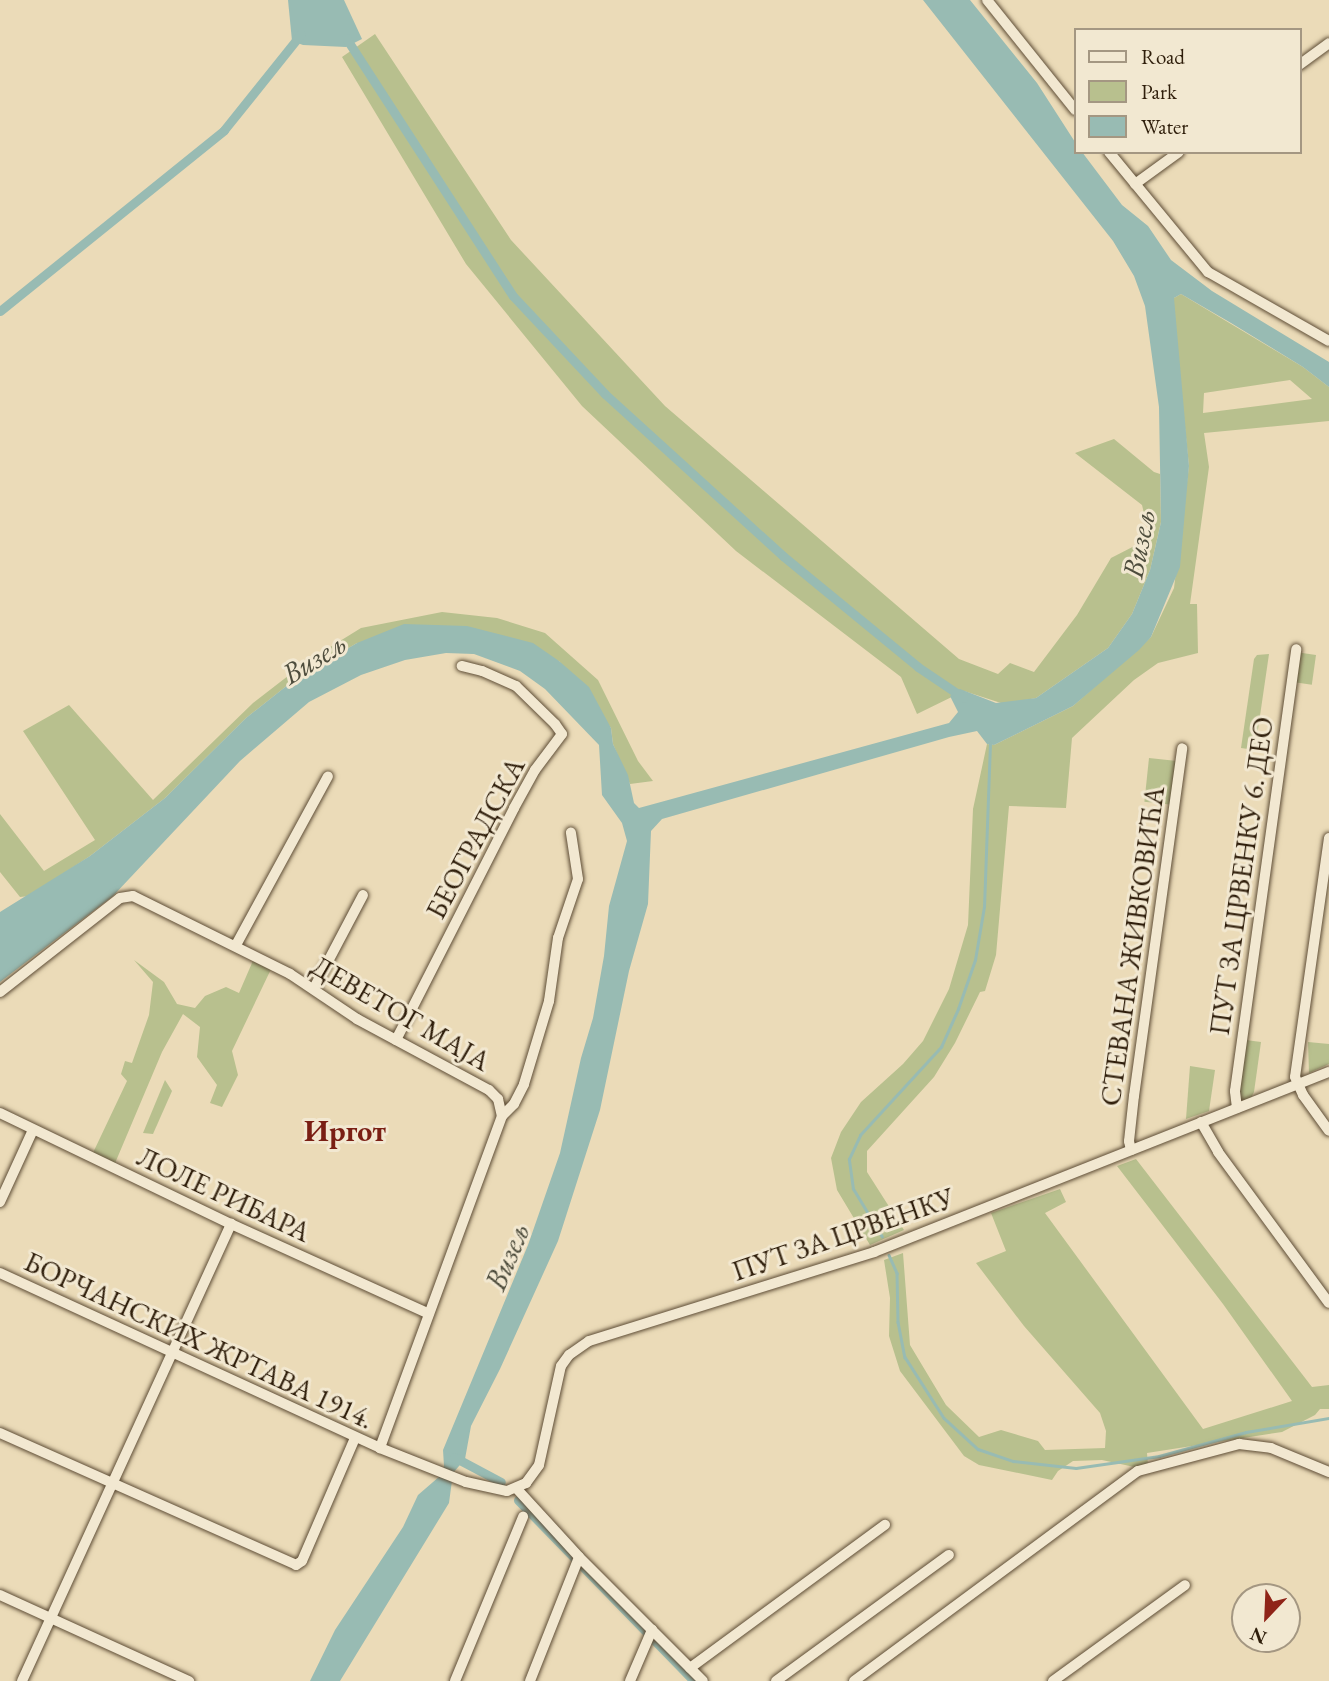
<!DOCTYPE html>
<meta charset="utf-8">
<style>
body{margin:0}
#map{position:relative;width:1329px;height:1681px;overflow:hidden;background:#ebdbb8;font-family:"EB Garamond",serif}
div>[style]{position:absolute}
.green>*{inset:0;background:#b8c08e;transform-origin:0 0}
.water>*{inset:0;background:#98bbb3}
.stream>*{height:2.5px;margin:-1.25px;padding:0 1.25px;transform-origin:1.25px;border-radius:1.25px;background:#98bbb3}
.canal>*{height:9px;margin:-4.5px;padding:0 4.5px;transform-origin:4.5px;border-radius:4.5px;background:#98bbb3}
.roads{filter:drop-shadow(0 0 2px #5e4d36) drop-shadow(0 0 2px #5e4d36)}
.minor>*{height:10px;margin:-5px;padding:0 5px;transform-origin:5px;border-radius:5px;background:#f2e8d1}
span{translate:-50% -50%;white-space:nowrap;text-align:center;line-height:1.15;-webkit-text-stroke:6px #f2e8d1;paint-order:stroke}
.street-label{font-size:28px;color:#2f1e0b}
.water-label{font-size:30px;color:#4e4d3d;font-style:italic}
.neighbourhood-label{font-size:30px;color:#7a1f14;font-weight:700}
.legend{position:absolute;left:1074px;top:28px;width:228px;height:126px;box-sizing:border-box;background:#f2e8d1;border:2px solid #a49782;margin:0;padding:9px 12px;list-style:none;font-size:21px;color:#2f1e0b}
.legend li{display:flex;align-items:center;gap:14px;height:35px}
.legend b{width:35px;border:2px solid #a49782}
.north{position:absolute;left:1231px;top:1583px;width:70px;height:70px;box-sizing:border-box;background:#f2e8d1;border:2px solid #a49782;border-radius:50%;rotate:203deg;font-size:19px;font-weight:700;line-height:28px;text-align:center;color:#2f1e0b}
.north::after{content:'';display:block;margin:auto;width:24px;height:32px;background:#8f2418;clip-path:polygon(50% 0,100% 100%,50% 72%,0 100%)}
</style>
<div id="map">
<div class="green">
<div style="clip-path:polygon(375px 34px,511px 240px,665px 406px,959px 659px,998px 674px,1010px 663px,1034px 672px,1077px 615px,1111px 558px,1150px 538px,1142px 505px,1075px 453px,1114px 439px,1154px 472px,1160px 474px,1161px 522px,1150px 570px,1132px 614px,1108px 648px,1036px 698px,1004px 704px,964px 691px,917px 714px,901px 677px,736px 551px,582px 406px,466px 264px,342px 57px)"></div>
<div style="clip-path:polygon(evenodd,1181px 294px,1303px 367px,1329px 387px,1329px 421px,1204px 433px,1209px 467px,1190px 604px,1197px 604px,1198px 653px,1158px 663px,1134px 680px,1072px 738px,1066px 808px,1009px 806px,996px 955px,985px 991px,980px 992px,955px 1043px,934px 1077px,867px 1151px,867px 1172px,904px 1230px,870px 1245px,837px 1190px,831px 1158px,841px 1132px,861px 1102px,903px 1064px,923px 1041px,949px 989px,968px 925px,973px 809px,987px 744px,994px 745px,1073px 706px,1151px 637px,1174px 588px,1189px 466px,1172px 305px,1174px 298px,1181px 294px,1290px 380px,1312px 399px,1203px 413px,1204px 393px,1290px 380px)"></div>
<div style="clip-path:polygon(442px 612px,497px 618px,545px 633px,598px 680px,638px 761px,653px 781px,630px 784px,613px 744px,611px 728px,559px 661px,357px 643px,294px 680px,246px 718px,165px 798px,90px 856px,29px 896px,20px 897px,0 872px,0 814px,44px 871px,95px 840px,23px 731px,69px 705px,153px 800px,253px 703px,306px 662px,361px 628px)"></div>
<div style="clip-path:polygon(1269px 654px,1255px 750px,1241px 748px,1254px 659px,1257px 655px)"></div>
<div style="left:1316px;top:655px;width:30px;height:19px;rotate:98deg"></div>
<div style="left:1149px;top:758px;width:28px;height:44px;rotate:6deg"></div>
<div style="clip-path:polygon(255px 956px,273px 965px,232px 1051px,238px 1075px,222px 1107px,210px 1103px,217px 1085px,197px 1057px,200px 1027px,183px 1014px,162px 1052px,113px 1168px,91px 1157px,127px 1081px,121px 1074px,125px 1061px,132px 1063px,149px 1015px,153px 982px,134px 960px,164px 982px,177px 1004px,195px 1008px,205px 996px,226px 987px,239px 993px)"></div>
<div style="clip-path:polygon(1246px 1040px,1261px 1042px,1254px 1092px,1251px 1098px,1238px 1102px)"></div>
<div style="clip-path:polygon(1308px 1042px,1329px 1044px,1329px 1064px,1309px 1073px)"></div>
<div style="clip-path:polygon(1190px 1066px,1215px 1070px,1209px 1111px,1186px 1119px)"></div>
<div style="clip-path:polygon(165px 1080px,172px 1091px,153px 1134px,143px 1133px)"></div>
<div style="clip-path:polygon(1136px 1159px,1312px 1387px,1329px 1385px,1329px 1409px,1320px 1409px,1315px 1415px,1282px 1432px,1147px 1453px,1148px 1465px,1139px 1468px,1102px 1460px,1073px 1461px,1058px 1471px,1052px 1480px,979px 1465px,964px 1456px,900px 1371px,889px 1336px,890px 1298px,884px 1260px,903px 1253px,910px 1345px,946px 1405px,979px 1437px,1001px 1430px,1038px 1441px,1045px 1450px,1105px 1448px,1106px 1431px,1100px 1413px,1024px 1326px,976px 1263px,1006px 1251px,991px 1213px,1060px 1189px,1066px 1202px,1045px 1213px,1203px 1429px,1292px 1401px,1223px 1304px,1117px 1166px)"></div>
</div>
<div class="water">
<div style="clip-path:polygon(288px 0,344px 0,362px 39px,346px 47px,303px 45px,292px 41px)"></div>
<div style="clip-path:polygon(923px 0,970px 0,1037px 83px,1075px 142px,1075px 152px,1082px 152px,1122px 205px,1148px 226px,1171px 260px,1212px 291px,1329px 362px,1329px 387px,1303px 367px,1231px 323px,1181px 294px,1174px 298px,1189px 466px,1180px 567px,1151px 637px,1139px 650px,1073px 706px,994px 745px,987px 744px,977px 731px,949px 737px,662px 819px,651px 831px,648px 904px,629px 971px,600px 1110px,558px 1241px,500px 1369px,471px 1426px,465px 1459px,453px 1473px,449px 1503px,340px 1681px,310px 1681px,335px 1630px,403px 1527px,418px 1495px,440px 1476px,444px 1466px,443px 1450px,528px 1245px,560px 1153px,581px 1058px,593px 1018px,604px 956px,609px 906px,627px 841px,622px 823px,602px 795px,599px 745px,545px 689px,520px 671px,474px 654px,446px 653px,405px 660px,361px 675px,309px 702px,240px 761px,113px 896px,0 982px,0 912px,90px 856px,165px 798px,246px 718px,294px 680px,357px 643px,404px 624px,467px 626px,533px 643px,559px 661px,589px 687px,611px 728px,613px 744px,628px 775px,634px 803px,639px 808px,949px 723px,958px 712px,950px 696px,960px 689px,996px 703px,1036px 698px,1108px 648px,1132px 614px,1150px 570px,1161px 522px,1159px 407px,1145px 306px,1134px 276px,1113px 241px)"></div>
</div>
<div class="stream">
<div style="left:882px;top:1237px;width:56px;rotate:-121.1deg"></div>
<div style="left:853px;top:1189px;width:30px;rotate:-98deg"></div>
<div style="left:849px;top:1159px;width:26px;rotate:-65deg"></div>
<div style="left:860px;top:1135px;width:120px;rotate:-47.4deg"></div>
<div style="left:941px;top:1047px;width:42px;rotate:-65.9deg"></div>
<div style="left:958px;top:1009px;width:52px;rotate:-70.9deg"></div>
<div style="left:975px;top:960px;width:54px;rotate:-80.4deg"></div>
<div style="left:984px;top:907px;width:164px;rotate:-87.9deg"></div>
<div style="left:889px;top:1255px;width:20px;rotate:66deg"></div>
<div style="left:897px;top:1273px;width:49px;rotate:88.8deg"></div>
<div style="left:898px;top:1322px;width:36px;rotate:79deg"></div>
<div style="left:905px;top:1357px;width:72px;rotate:57.4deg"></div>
<div style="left:944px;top:1418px;width:46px;rotate:42.4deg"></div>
<div style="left:978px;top:1449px;width:37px;rotate:19deg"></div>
<div style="left:1013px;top:1461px;width:63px;rotate:6.3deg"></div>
<div style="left:1076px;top:1468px;width:84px;rotate:-8.2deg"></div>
<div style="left:1159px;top:1456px;width:90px;rotate:-15.4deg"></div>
<div style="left:1246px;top:1432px;width:84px;rotate:-9.6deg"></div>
</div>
<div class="canal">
<div style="left:346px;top:38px;width:307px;rotate:57.1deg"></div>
<div style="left:513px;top:296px;width:134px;rotate:46.8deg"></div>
<div style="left:605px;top:394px;width:241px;rotate:42.3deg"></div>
<div style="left:783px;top:556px;width:175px;rotate:39.4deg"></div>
<div style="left:918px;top:667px;width:55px;rotate:34deg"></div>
<div style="left:0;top:311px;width:288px;rotate:-38.9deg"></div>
<div style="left:224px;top:130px;width:123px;rotate:-51.3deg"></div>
<div style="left:454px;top:1457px;width:53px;rotate:28deg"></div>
<div style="left:518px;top:1500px;width:252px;rotate:45.8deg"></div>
</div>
<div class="roads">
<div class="minor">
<div style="left:987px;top:0;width:141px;rotate:51.3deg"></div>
<div style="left:1299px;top:65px;width:37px;rotate:-36deg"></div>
<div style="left:1109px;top:152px;width:156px;rotate:50.5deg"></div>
<div style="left:1208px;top:272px;width:139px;rotate:29.7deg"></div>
<div style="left:1135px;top:184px;width:54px;rotate:-36deg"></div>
<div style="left:1329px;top:838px;width:241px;rotate:98.1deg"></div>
<div style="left:1295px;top:1077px;width:20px;rotate:66deg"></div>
<div style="left:1303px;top:1095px;width:44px;rotate:54.2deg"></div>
<div style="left:236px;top:945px;width:192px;rotate:-61.4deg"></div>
<div style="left:314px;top:988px;width:105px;rotate:-62.2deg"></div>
<div style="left:0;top:992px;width:152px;rotate:-38.1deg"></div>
<div style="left:120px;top:898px;width:13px;rotate:-9deg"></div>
<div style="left:133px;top:896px;width:175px;rotate:26.4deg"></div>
<div style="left:290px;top:974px;width:81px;rotate:33.9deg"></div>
<div style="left:357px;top:1019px;width:150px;rotate:28.3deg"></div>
<div style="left:489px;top:1090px;width:13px;rotate:45deg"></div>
<div style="left:498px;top:1099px;width:17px;rotate:77deg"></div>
<div style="left:502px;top:1116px;width:354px;rotate:110.2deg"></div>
<div style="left:396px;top:1040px;width:260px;rotate:-63deg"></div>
<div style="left:514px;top:808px;width:43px;rotate:-61.1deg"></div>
<div style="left:535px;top:770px;width:45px;rotate:-53.1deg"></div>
<div style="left:562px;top:734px;width:12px;rotate:-125deg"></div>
<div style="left:555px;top:724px;width:54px;rotate:-135.7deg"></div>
<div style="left:516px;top:686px;width:37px;rotate:-156deg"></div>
<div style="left:482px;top:671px;width:21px;rotate:-166deg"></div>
<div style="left:1237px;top:1108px;width:17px;rotate:-97deg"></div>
<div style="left:1235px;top:1091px;width:446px;rotate:-82.1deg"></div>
<div style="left:0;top:1113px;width:256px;rotate:25.7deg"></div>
<div style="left:231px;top:1224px;width:217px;rotate:24.4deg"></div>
<div style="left:502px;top:1116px;width:17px;rotate:-45deg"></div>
<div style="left:514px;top:1104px;width:22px;rotate:-63deg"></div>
<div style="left:524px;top:1084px;width:87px;rotate:-73.2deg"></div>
<div style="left:549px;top:1001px;width:64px;rotate:-81.9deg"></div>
<div style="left:558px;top:938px;width:62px;rotate:-71.3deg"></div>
<div style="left:578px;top:879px;width:47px;rotate:-98.7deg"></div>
<div style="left:1201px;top:1122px;width:34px;rotate:60deg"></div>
<div style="left:1218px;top:1152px;width:187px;rotate:53.7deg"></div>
<div style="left:1131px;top:1150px;width:9px;rotate:-103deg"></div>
<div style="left:1129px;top:1141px;width:45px;rotate:-83.7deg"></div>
<div style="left:1134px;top:1096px;width:351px;rotate:-82.1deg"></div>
<div style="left:0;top:1202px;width:79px;rotate:-65.4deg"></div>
<div style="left:0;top:1273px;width:418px;rotate:24.7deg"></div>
<div style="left:380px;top:1448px;width:92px;rotate:21.6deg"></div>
<div style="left:466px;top:1482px;width:42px;rotate:12.4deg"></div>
<div style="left:507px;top:1491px;width:21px;rotate:-23deg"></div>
<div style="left:526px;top:1483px;width:22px;rotate:-54deg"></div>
<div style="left:539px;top:1465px;width:101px;rotate:-77.5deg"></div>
<div style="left:561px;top:1366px;width:14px;rotate:-54deg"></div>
<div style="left:569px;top:1355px;width:24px;rotate:-35deg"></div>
<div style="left:589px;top:1341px;width:299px;rotate:-17.3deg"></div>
<div style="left:874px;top:1252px;width:489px;rotate:-21.6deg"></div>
<div style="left:0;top:1433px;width:324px;rotate:24deg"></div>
<div style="left:296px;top:1565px;width:7px;rotate:-34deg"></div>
<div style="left:302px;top:1561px;width:134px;rotate:-66.7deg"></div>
<div style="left:517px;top:1489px;width:92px;rotate:47.6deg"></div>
<div style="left:579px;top:1557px;width:175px;rotate:45deg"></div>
<div style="left:0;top:1595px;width:208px;rotate:24.5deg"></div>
<div style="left:690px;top:1668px;width:242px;rotate:-36.3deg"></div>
<div style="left:22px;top:1681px;width:503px;rotate:-65.42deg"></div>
<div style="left:455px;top:1681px;width:178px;rotate:-67.5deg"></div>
<div style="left:530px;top:1681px;width:133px;rotate:-68.4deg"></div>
<div style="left:630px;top:1681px;width:56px;rotate:-66.7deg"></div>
<div style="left:776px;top:1681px;width:214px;rotate:-36.1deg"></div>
<div style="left:854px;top:1681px;width:353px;rotate:-36.5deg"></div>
<div style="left:1138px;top:1471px;width:105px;rotate:-15deg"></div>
<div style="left:1239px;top:1444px;width:32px;rotate:7deg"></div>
<div style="left:1271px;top:1448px;width:63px;rotate:22.5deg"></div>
<div style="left:1053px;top:1681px;width:163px;rotate:-36deg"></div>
</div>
</div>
<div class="street-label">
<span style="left:475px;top:838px;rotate:-62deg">БЕОГРАДСКА</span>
<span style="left:1241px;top:876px;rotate:-82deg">ПУТ ЗА ЦРВЕНКУ 6. ДЕО</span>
<span style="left:1132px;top:946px;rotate:-82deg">СТЕВАНА ЖИВКОВИЋА</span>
<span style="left:401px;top:1013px;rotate:30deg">ДЕВЕТОГ МАЈА</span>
<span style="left:224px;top:1194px;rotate:25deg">ЛОЛЕ РИБАРА</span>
<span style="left:843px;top:1234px;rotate:-19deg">ПУТ ЗА ЦРВЕНКУ</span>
<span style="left:199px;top:1340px;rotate:25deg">БОРЧАНСКИХ ЖРТАВА 1914.</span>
</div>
<div class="water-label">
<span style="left:1139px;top:544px;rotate:-79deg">Визељ</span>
<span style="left:314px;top:659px;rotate:-32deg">Визељ</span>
<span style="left:508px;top:1257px;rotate:-67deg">Визељ</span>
</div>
<div class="neighbourhood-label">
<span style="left:345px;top:1131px">Иргот</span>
</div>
<ul class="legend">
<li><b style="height:9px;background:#f2e8d1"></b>Road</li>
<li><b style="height:19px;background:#b8c08e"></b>Park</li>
<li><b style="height:19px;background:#98bbb3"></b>Water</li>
</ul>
<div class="north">N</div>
</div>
